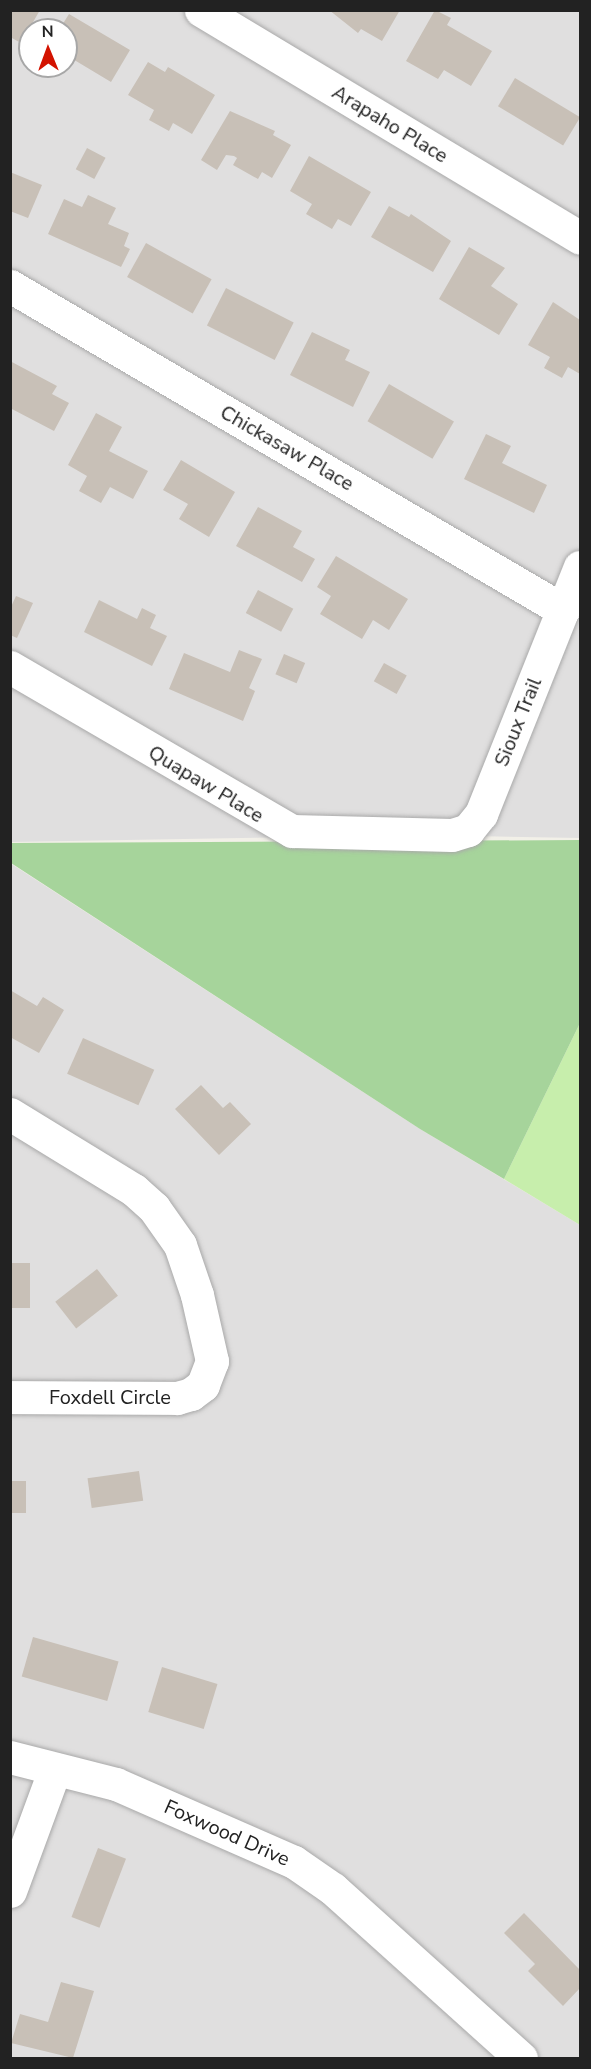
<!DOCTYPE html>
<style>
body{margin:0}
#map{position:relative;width:591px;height:2069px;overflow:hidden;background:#f2f0e8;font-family:"Nunito Sans",sans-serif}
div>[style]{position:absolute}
.residential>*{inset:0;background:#e0dfdf}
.grass>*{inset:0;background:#c7eeac}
.forest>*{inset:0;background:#a6d49b}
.building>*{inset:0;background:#c8c0b7;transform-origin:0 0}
.roads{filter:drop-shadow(0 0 2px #a9a9a9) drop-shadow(0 0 2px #a9a9a9)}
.minor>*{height:33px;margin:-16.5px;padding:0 16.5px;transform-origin:16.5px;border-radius:16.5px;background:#fff}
span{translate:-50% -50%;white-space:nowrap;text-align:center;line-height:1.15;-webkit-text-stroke:6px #fff;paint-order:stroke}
.street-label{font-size:20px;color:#222}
.frame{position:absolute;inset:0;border:12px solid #222;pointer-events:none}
.north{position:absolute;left:18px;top:18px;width:60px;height:60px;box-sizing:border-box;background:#fff;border:2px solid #a7a7a7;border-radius:50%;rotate:359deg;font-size:16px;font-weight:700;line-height:24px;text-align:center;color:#222}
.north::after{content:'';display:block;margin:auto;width:21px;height:27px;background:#d31300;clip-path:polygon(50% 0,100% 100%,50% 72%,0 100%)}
</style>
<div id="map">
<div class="residential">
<div style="clip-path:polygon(evenodd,10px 11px,580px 11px,580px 838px,422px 835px,11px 842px,10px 11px,30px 30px,66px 30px,66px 66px,30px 66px,30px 30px)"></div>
<div style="clip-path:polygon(10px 863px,420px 1129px,580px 1225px,580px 2058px,11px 2058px)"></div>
</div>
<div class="grass">
<div style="clip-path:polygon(580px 1023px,580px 1225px,504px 1179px)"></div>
</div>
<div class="forest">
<div style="clip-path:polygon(580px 840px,580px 1023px,504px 1179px,420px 1129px,11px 863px,10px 843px)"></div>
</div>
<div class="building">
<div style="clip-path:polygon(10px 10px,40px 10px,21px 43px,10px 37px)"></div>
<div style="clip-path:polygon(329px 10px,400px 10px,382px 41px,361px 29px,358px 33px)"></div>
<div style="clip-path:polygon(435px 10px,451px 18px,447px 25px,492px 51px,471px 86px,444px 70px,438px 79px,406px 61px)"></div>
<div style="clip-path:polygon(69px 14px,130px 50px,111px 82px,66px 55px,66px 30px,59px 30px)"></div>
<div style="clip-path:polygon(148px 62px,165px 72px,168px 67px,215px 95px,192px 134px,173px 123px,169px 131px,149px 120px,154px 110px,128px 95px)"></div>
<div style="left:515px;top:78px;width:76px;height:33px;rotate:31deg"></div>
<div style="clip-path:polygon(230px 111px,275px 131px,273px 135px,291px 145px,272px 178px,262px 172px,258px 179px,233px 165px,237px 158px,234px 156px,226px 155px,217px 170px,201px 160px)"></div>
<div style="left:87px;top:148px;width:21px;height:24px;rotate:28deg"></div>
<div style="clip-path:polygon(309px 156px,371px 192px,351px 226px,338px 219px,332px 229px,306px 214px,312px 204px,290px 191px)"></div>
<div style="clip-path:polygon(10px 172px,42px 185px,28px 218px,10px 211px)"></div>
<div style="clip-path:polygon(88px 195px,116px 208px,108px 224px,129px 233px,124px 246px,130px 249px,121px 267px,48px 234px,64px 199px,82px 207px)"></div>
<div style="clip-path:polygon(389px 206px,409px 217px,411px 214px,451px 241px,433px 272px,371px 237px)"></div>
<div style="left:146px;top:243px;width:75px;height:39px;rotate:29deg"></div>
<div style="clip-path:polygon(469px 247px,505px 268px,491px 286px,518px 304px,499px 335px,439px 299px)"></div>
<div style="left:226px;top:288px;width:76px;height:42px;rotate:27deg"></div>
<div style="clip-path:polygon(553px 302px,580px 320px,580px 374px,568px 367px,562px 378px,544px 368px,550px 357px,528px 345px)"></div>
<div style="clip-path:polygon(312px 332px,350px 350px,345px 360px,370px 372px,353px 407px,290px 375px)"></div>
<div style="clip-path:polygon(10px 361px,57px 386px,52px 394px,69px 403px,54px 431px,10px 408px)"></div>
<div style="left:389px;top:384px;width:75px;height:43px;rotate:30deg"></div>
<div style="clip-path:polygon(96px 413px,122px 427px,109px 451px,148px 471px,133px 499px,110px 487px,101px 503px,79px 491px,87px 476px,68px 465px)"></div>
<div style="clip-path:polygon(486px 434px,511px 446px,502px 463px,547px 485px,534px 513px,464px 479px)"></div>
<div style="clip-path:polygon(181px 460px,235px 492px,209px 537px,179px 519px,188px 504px,163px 490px)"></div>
<div style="clip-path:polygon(258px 507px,302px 531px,293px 547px,315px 559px,302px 582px,236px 546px)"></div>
<div style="clip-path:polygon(336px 556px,408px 599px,389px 630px,373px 620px,362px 639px,320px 614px,331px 596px,317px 587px)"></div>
<div style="left:258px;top:590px;width:40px;height:26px;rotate:28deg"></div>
<div style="clip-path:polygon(16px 596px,33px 603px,17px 638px,10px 635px,10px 609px)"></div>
<div style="clip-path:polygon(99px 600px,137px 619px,142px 608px,156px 615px,150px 628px,167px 636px,152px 666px,84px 632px)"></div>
<div style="clip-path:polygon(239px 650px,262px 659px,249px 688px,255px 691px,243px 721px,169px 689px,184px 653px,230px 672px)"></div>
<div style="left:284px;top:654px;width:23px;height:22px;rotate:23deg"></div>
<div style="left:384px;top:663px;width:26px;height:21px;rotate:29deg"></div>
<div style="clip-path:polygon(10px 990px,37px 1006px,43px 997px,64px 1010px,39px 1053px,10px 1037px)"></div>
<div style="left:83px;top:1038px;width:78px;height:39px;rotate:24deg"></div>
<div style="clip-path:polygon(201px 1085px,223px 1108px,230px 1102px,251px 1124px,219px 1155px,175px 1109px)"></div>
<div style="left:10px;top:1263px;width:20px;height:45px"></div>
<div style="left:97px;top:1269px;width:34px;height:53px;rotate:52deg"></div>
<div style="left:139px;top:1471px;width:30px;height:52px;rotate:82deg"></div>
<div style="left:10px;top:1481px;width:16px;height:32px"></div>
<div style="left:33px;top:1637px;width:89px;height:41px;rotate:16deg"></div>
<div style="left:162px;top:1667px;width:58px;height:47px;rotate:17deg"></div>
<div style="left:98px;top:1848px;width:30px;height:74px;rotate:21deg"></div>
<div style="clip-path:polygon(524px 1913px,580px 1970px,580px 1988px,563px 2006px,528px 1971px,535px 1964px,504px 1933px)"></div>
<div style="clip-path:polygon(61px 1982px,94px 1991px,73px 2058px,11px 2043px,20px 2014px,48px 2022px)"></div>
</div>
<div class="roads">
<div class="minor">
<div style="left:201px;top:10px;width:442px;rotate:31deg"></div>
<div style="left:10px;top:286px;width:641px;rotate:30.37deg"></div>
<div style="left:10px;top:667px;width:326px;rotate:30.2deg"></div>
<div style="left:292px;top:831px;width:160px;rotate:1.4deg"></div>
<div style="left:452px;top:835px;width:17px;rotate:-17deg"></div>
<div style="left:468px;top:830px;width:21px;rotate:-51deg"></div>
<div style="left:481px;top:814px;width:266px;rotate:-68.2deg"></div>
<div style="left:10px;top:1114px;width:145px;rotate:31.5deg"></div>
<div style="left:134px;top:1190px;width:27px;rotate:42deg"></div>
<div style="left:154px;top:1208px;width:45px;rotate:54.9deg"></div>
<div style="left:180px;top:1245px;width:53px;rotate:71.2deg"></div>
<div style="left:197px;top:1295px;width:68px;rotate:77.2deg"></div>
<div style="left:212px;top:1361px;width:26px;rotate:111deg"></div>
<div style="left:203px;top:1385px;width:15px;rotate:143deg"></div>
<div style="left:191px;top:1394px;width:15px;rotate:164deg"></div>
<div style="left:177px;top:1398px;width:167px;rotate:-179.7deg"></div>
<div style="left:10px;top:1757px;width:109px;rotate:14.3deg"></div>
<div style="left:116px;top:1784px;width:194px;rotate:23.7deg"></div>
<div style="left:294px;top:1862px;width:47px;rotate:34.7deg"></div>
<div style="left:333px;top:1889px;width:253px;rotate:42deg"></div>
<div style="left:10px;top:1891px;width:130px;rotate:-69.8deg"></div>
</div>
</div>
<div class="street-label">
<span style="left:390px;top:124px;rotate:31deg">Arapaho Place</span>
<span style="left:287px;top:448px;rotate:30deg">Chickasaw Place</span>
<span style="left:518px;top:722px;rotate:-68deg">Sioux Trail</span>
<span style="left:206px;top:784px;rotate:31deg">Quapaw Place</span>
<span style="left:110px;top:1397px">Foxdell Circle</span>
<span style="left:227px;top:1833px;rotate:24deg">Foxwood Drive</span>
</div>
<div class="frame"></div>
<div class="north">N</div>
</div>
